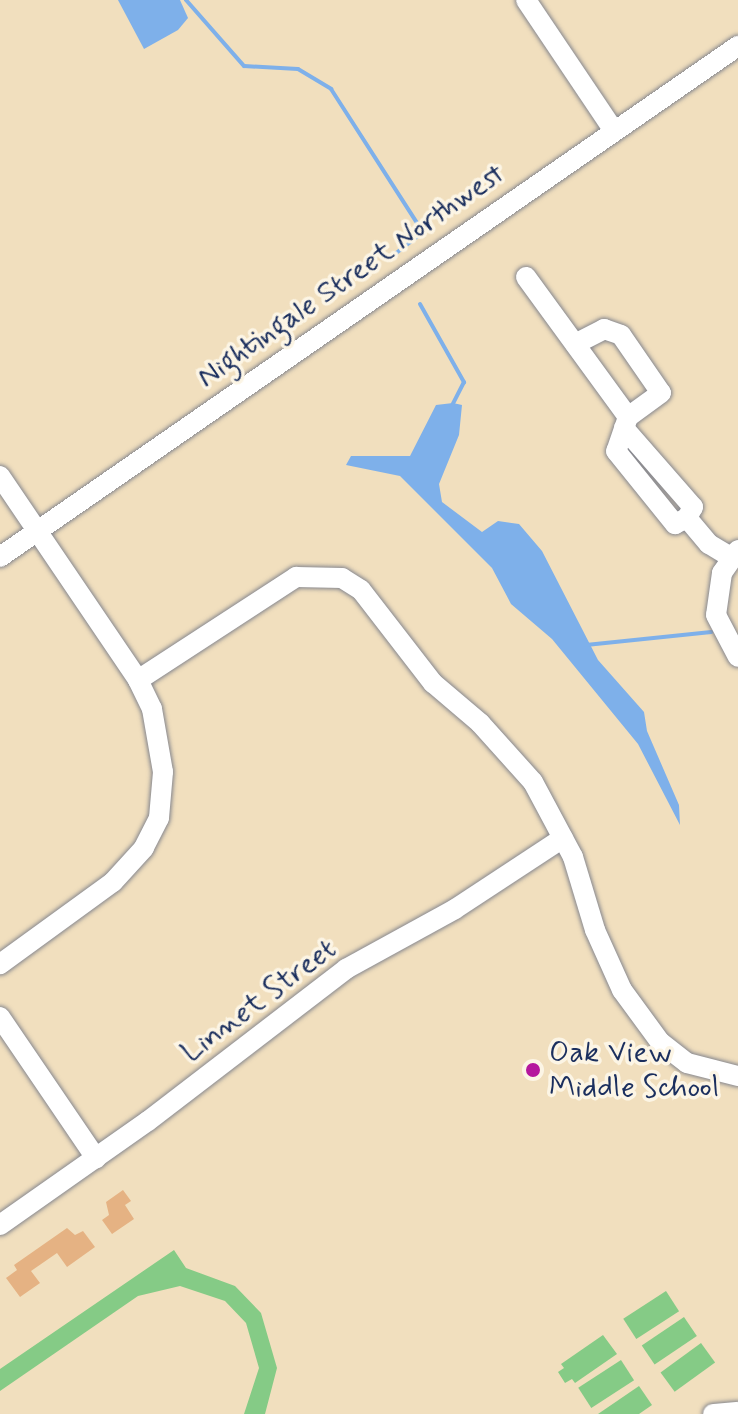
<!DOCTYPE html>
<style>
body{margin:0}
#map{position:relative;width:738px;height:1414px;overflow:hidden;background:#f1dfbe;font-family:Mynerve,sans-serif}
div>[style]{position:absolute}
.green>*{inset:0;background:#85cb86;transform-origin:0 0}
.water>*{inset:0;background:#7eb0ea}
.stream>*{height:4px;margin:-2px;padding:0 2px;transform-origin:2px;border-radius:2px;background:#7eb0ea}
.building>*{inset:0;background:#e5b283}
.roads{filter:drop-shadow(0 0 2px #86878e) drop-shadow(0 0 2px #86878e)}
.minor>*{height:20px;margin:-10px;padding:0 10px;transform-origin:10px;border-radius:10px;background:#fff}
.dots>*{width:22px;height:22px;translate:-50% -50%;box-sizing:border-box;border:4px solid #fcf5e5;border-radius:50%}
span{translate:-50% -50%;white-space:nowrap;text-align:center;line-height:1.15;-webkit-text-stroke:7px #fcf5e5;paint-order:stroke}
.street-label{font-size:30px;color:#1b2f5e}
.poi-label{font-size:30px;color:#1b2f5e}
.left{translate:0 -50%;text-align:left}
</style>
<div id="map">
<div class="green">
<div style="clip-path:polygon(174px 1250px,186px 1268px,235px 1286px,261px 1313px,277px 1368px,265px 1414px,244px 1414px,259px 1368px,246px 1323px,225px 1301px,180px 1286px,138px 1296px,0 1391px,0 1369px)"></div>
<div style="left:666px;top:1291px;width:24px;height:51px;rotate:57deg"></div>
<div style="left:684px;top:1317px;width:23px;height:51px;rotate:56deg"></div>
<div style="clip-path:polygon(603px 1335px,617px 1354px,575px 1383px,572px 1379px,565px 1383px,558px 1372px,564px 1368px,561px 1364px)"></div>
<div style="left:701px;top:1343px;width:24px;height:50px;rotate:54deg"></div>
<div style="left:621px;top:1360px;width:24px;height:51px;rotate:57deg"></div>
<div style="clip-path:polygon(639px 1386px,652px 1405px,639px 1414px,598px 1414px)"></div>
</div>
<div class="water">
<div style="clip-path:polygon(118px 0,180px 0,188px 18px,178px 30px,144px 49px)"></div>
<div style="clip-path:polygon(453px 403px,462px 405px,459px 435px,439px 484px,442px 502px,482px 532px,498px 521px,519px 524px,542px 551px,598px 660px,644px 712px,647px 731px,679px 805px,680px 825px,638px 744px,552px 639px,511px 604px,492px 568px,400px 476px,346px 465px,351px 456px,410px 456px,436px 405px)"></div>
</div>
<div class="stream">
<div style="left:186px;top:0;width:88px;rotate:48.7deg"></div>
<div style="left:244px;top:66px;width:54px;rotate:3.2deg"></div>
<div style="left:298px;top:69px;width:39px;rotate:31deg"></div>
<div style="left:331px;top:89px;width:163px;rotate:57.3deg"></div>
<div style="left:419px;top:226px;width:10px;rotate:96deg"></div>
<div style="left:418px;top:236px;width:28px;rotate:142deg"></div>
<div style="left:420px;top:304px;width:90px;rotate:60.6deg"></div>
<div style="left:464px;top:382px;width:28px;rotate:117deg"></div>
<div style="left:586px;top:645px;width:126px;rotate:-5.9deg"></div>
</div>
<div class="building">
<div style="clip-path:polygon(123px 1190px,131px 1201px,125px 1205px,134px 1219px,112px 1234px,102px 1220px,109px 1215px,106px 1202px)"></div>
<div style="clip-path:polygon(67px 1228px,75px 1235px,83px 1231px,95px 1247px,67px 1267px,57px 1253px,31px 1271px,40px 1283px,20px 1297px,6px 1278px,17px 1270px,14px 1265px)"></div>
</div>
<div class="roads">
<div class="minor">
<div style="left:526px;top:0;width:158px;rotate:56.1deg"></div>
<div style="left:526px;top:277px;width:173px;rotate:53.9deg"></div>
<div style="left:628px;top:417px;width:36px;rotate:109deg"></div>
<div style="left:616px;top:451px;width:94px;rotate:51.1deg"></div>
<div style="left:675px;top:524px;width:13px;rotate:-27deg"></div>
<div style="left:687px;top:518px;width:34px;rotate:50deg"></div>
<div style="left:709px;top:544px;width:26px;rotate:31deg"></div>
<div style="left:575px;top:344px;width:33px;rotate:-27deg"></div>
<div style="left:604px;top:329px;width:18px;rotate:19deg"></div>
<div style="left:621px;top:335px;width:70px;rotate:55.4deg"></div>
<div style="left:661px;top:393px;width:41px;rotate:144deg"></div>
<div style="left:624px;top:428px;width:105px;rotate:48.9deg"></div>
<div style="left:693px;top:507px;width:13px;rotate:119deg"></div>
<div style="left:0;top:476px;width:246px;rotate:55.9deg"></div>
<div style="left:138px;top:680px;width:32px;rotate:64deg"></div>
<div style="left:152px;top:709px;width:64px;rotate:80.1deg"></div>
<div style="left:163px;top:772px;width:46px;rotate:95deg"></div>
<div style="left:159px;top:818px;width:34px;rotate:117deg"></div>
<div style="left:144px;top:848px;width:46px;rotate:132.4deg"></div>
<div style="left:113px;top:882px;width:140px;rotate:144deg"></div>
<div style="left:738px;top:550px;width:28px;rotate:125deg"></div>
<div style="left:722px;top:573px;width:42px;rotate:98.1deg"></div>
<div style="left:716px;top:615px;width:47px;rotate:62.4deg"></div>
<div style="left:0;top:557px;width:898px;rotate:-34.7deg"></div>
<div style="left:138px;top:680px;width:189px;rotate:-33.1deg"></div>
<div style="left:296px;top:577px;width:46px;rotate:1.2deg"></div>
<div style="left:342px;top:578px;width:22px;rotate:32deg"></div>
<div style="left:361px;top:590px;width:118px;rotate:52.3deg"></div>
<div style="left:433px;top:683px;width:62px;rotate:40.4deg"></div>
<div style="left:480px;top:723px;width:79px;rotate:48.1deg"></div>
<div style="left:533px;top:782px;width:85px;rotate:61.9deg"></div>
<div style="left:573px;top:857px;width:76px;rotate:73.2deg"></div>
<div style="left:595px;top:930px;width:66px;rotate:65.8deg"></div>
<div style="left:622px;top:990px;width:64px;rotate:53.8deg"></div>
<div style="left:660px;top:1042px;width:34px;rotate:38deg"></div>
<div style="left:687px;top:1063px;width:53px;rotate:14.3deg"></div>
<div style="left:0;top:1017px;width:171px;rotate:55.8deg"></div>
<div style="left:0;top:1225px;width:181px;rotate:-35.1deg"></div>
<div style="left:148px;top:1121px;width:250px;rotate:-37.5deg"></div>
<div style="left:346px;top:969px;width:124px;rotate:-28.8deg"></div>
<div style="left:455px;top:909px;width:129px;rotate:-33.3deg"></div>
<div style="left:713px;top:1414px;width:25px;rotate:-5deg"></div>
</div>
</div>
<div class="dots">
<div style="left:533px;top:1070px;background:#b5179e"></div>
</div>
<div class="street-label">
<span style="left:351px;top:276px;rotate:-35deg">Nightingale Street Northwest</span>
<span style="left:259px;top:1001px;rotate:-37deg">Linnet Street</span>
</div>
<div class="poi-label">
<span class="left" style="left:549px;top:1070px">Oak View<br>Middle School</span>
</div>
</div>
